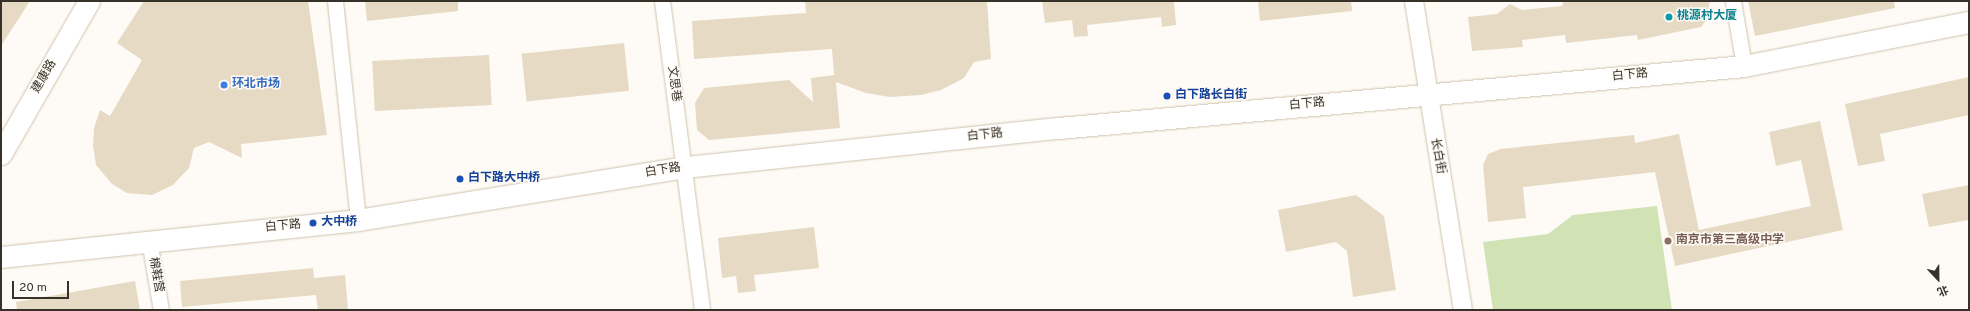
<!DOCTYPE html>
<meta charset="utf-8">
<style>
body{margin:0}
#map{position:relative;width:1970px;height:311px;overflow:hidden;background:#fefbf6;font-family:Overpass,"Noto Sans SC",sans-serif}
div>[style]{position:absolute}
.green>*{inset:0;background:#d1e3b4}
.building>*{inset:0;background:#e7dac4;transform-origin:0 0}
.roads{filter:drop-shadow(0 0 1px #cfc2ad) drop-shadow(0 0 1px #cfc2ad)}
.minor>*{height:15px;margin:-7.5px;padding:0 7.5px;transform-origin:7.5px;border-radius:7.5px;background:#fff}
.tertiary>*{height:18px;margin:-9px;padding:0 9px;transform-origin:9px;border-radius:9px;background:#fff}
.secondary>*{height:21px;margin:-10.5px;padding:0 10.5px;transform-origin:10.5px;border-radius:10.5px;background:#fff}
.dots>*{width:11px;height:11px;translate:-50% -50%;box-sizing:border-box;border:2px solid #fefbf6;border-radius:50%}
span{translate:-50% -50%;white-space:nowrap;text-align:center;line-height:1.15;-webkit-text-stroke:3px #fefbf6;paint-order:stroke}
.culture-label{font-size:12px;color:#0d838f;font-weight:700}
.left{translate:0 -50%;text-align:left}
.street-label{font-size:12px;color:#373229}
.shop-label{font-size:12px;color:#366cbe;font-weight:700}
.transit-label{font-size:12px;color:#164399;font-weight:700}
.education-label{font-size:12px;color:#785e54;font-weight:700}
.frame{position:absolute;inset:0;border:2px solid #373229;pointer-events:none}
.north{position:absolute;left:1918px;top:259px;width:40px;height:40px;-webkit-text-stroke:3px #fefbf6;paint-order:stroke;rotate:158deg;font-size:11px;font-weight:700;line-height:16px;text-align:center;color:#373229}
.north::after{content:'';display:block;margin:auto;width:14px;height:18px;background:#373229;clip-path:polygon(50% 0,100% 100%,50% 72%,0 100%)}
.scale{position:absolute;left:12px;top:281px;width:57px;height:18px;box-sizing:border-box;border:2px solid #373229;border-top:0;padding-left:5px;font-size:12px;line-height:14px;white-space:nowrap;color:#373229;-webkit-text-stroke:3px #fefbf6;paint-order:stroke}
</style>
<div id="map">
<div class="green">
<div style="clip-path:polygon(1657px 206px,1672px 310px,1493px 310px,1483px 242px,1548px 234px,1573px 215px)"></div>
</div>
<div class="building">
<div style="clip-path:polygon(1px 1px,30px 1px,1px 46px)"></div>
<div style="clip-path:polygon(144px 1px,308px 1px,327px 135px,241px 144px,242px 158px,209px 142px,194px 148px,189px 168px,173px 185px,152px 195px,127px 193px,112px 184px,96px 165px,93px 145px,94px 128px,100px 110px,110px 116px,142px 60px,117px 43px)"></div>
<div style="clip-path:polygon(365px 1px,458px 1px,458px 11px,367px 21px)"></div>
<div style="clip-path:polygon(805px 1px,987px 1px,991px 59px,974px 62px,964px 78px,941px 90px,921px 95px,890px 97px,866px 93px,836px 82px,840px 128px,709px 140px,697px 130px,695px 103px,704px 88px,789px 80px,813px 102px,811px 78px,834px 75px,832px 49px,694px 59px,692px 21px,806px 13px)"></div>
<div style="clip-path:polygon(1042px 1px,1174px 1px,1176px 25px,1162px 27px,1161px 17px,1087px 25px,1088px 36px,1074px 37px,1072px 20px,1045px 23px)"></div>
<div style="clip-path:polygon(1258px 1px,1351px 1px,1352px 11px,1260px 21px)"></div>
<div style="clip-path:polygon(1564px 1px,1710px 1px,1706px 21px,1701px 27px,1638px 40px,1637px 35px,1566px 43px,1565px 35px,1522px 40px,1523px 47px,1472px 51px,1468px 17px,1497px 14px,1510px 4px,1522px 10px,1562px 6px)"></div>
<div style="clip-path:polygon(1748px 1px,1894px 1px,1895px 8px,1755px 36px)"></div>
<div style="left:624px;top:43px;width:48px;height:103px;rotate:84deg"></div>
<div style="left:489px;top:55px;width:50px;height:117px;rotate:87deg"></div>
<div style="clip-path:polygon(1969px 77px,1969px 115px,1880px 134px,1885px 161px,1858px 166px,1845px 104px)"></div>
<div style="clip-path:polygon(1820px 121px,1843px 230px,1675px 266px,1655px 172px,1523px 187px,1526px 218px,1488px 222px,1483px 165px,1488px 154px,1501px 149px,1634px 135px,1635px 143px,1679px 134px,1699px 230px,1811px 206px,1801px 160px,1776px 166px,1769px 132px)"></div>
<div style="clip-path:polygon(1969px 185px,1969px 220px,1929px 227px,1922px 194px)"></div>
<div style="clip-path:polygon(1356px 195px,1384px 216px,1396px 290px,1353px 297px,1347px 251px,1336px 242px,1286px 252px,1278px 210px)"></div>
<div style="clip-path:polygon(814px 227px,819px 268px,754px 275px,756px 291px,738px 293px,736px 276px,722px 278px,718px 238px)"></div>
<div style="clip-path:polygon(313px 268px,314px 278px,345px 275px,348px 310px,318px 310px,316px 295px,182px 307px,180px 281px)"></div>
<div style="clip-path:polygon(135px 281px,140px 310px,17px 310px,16px 302px)"></div>
</div>
<div class="roads">
<div class="minor">
<div style="left:335px;top:1px;width:220px;rotate:84deg"></div>
<div style="left:662px;top:1px;width:312px;rotate:82.6deg"></div>
<div style="left:1733px;top:1px;width:66px;rotate:80.4deg"></div>
<div style="left:149px;top:240px;width:71px;rotate:80.3deg"></div>
</div>
<div class="tertiary">
<div style="left:1414px;top:1px;width:313px;rotate:81deg"></div>
</div>
<div class="secondary">
<div style="left:1px;top:154px;width:177px;rotate:-60.1deg"></div>
<div style="left:1px;top:257px;width:359px;rotate:-5.9deg"></div>
<div style="left:358px;top:220px;width:331px;rotate:-9.2deg"></div>
<div style="left:685px;top:167px;width:376px;rotate:-6deg"></div>
<div style="left:1059px;top:128px;width:688px;rotate:-5.17deg"></div>
<div style="left:1744px;top:66px;width:229px;rotate:-11.1deg"></div>
</div>
</div>
<div class="dots">
<div style="left:1669px;top:17px;background:#0f9aa8"></div>
<div style="left:224px;top:85px;background:#3f7fe0"></div>
<div style="left:1167px;top:96px;background:#1a4fb4"></div>
<div style="left:460px;top:179px;background:#1a4fb4"></div>
<div style="left:313px;top:223px;background:#1a4fb4"></div>
<div style="left:1668px;top:241px;background:#8d6e63"></div>
</div>
<div class="culture-label">
<span class="left" style="left:1677px;top:17px">桃源村大厦</span>
</div>
<div class="street-label">
<span style="left:1630px;top:76px;rotate:-5deg">白下路</span>
<span style="left:45px;top:77px;rotate:-60deg">建康路</span>
<span style="left:673px;top:84px;rotate:82deg">文思巷</span>
<span style="left:1307px;top:105px;rotate:-5deg">白下路</span>
<span style="left:985px;top:136px;rotate:-6deg">白下路</span>
<span style="left:1437px;top:156px;rotate:80deg">长白街</span>
<span style="left:663px;top:171px;rotate:-9deg">白下路</span>
<span style="left:283px;top:227px;rotate:-5deg">白下路</span>
<span style="left:155px;top:275px;rotate:80deg">棉鞋营</span>
</div>
<div class="shop-label">
<span class="left" style="left:232px;top:85px">环北市场</span>
</div>
<div class="transit-label">
<span class="left" style="left:1175px;top:96px">白下路·长白街</span>
<span class="left" style="left:468px;top:179px">白下路·大中桥</span>
<span class="left" style="left:321px;top:223px">大中桥</span>
</div>
<div class="education-label">
<span class="left" style="left:1676px;top:241px">南京市第三高级中学</span>
</div>
<div class="frame"></div>
<div class="north">北</div>
<div class="scale">20 m</div>
</div>
